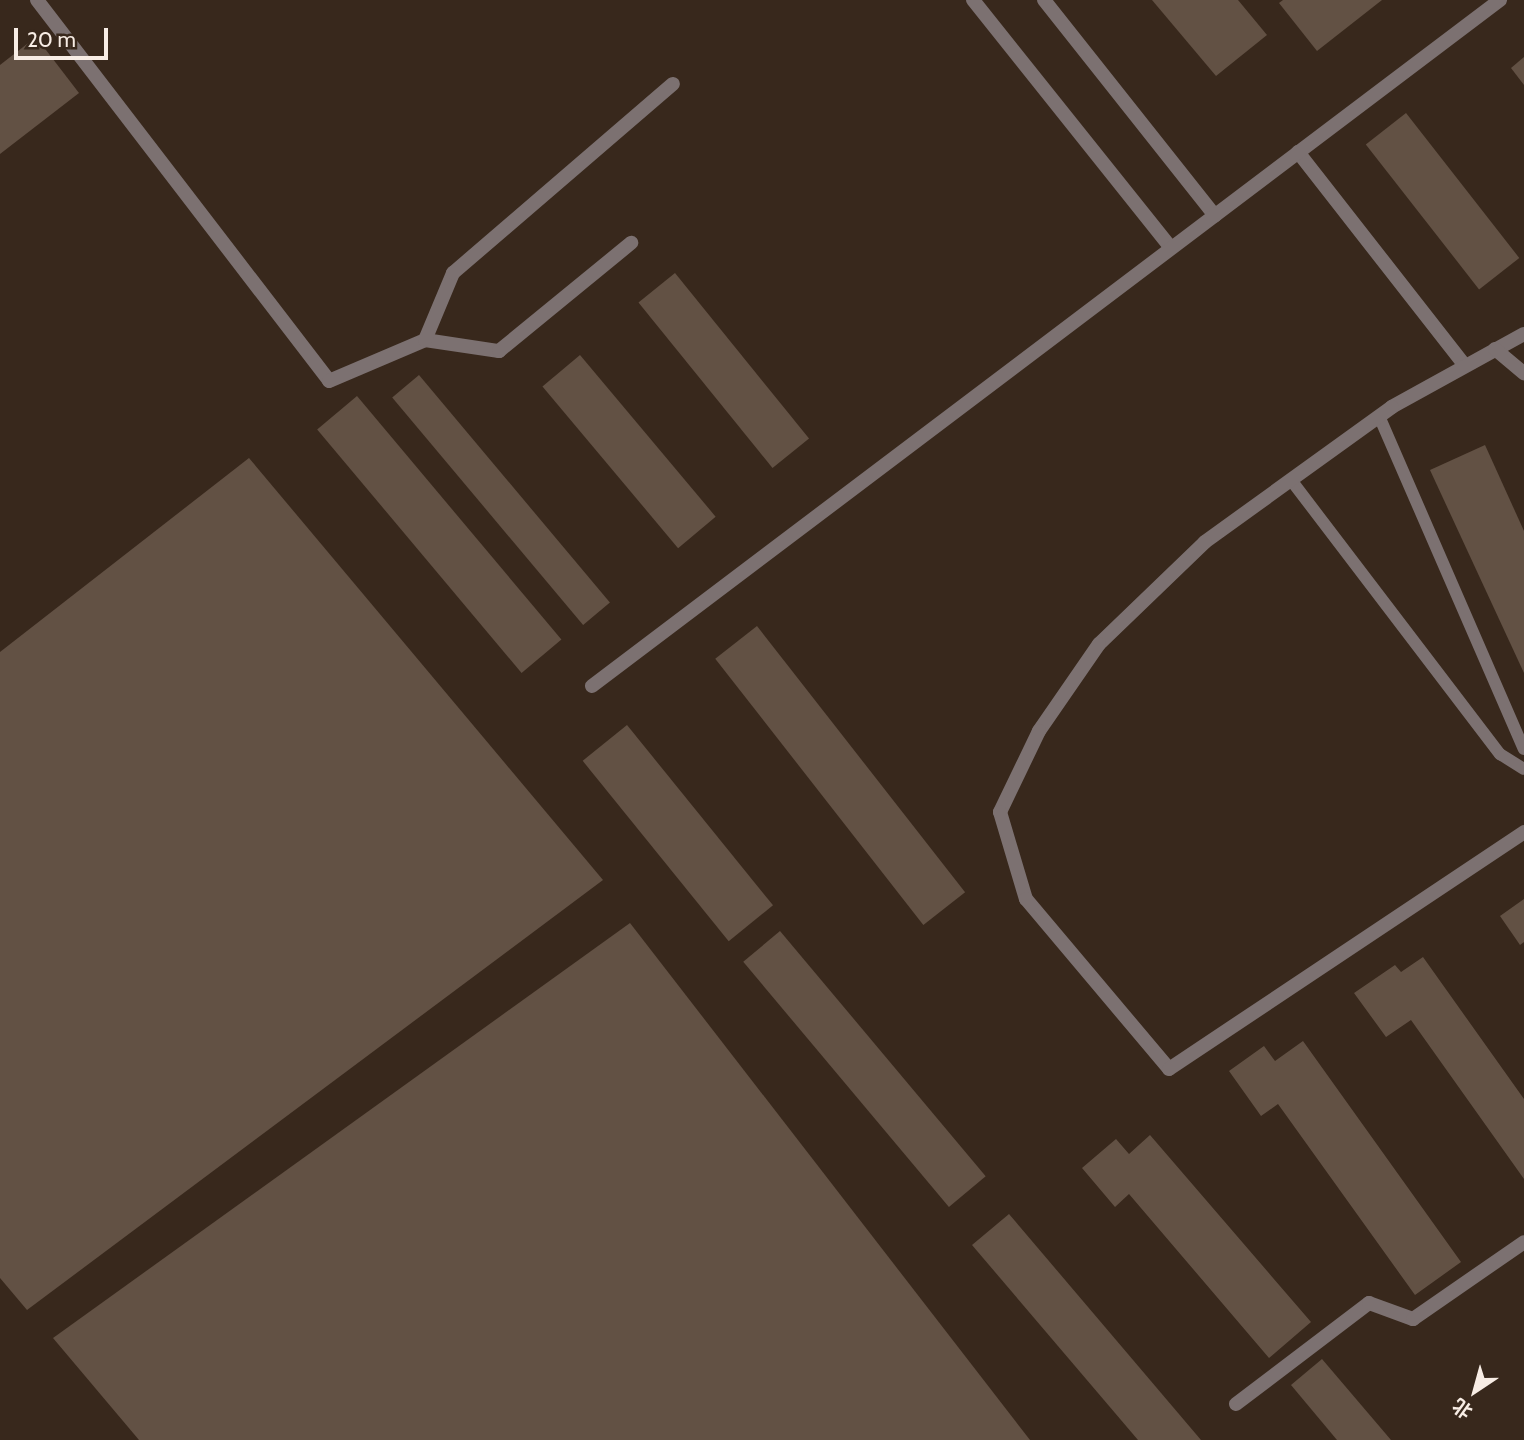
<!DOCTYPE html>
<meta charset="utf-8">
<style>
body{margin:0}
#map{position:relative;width:1524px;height:1440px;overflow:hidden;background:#38281c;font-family:Cabin,"Noto Sans SC",sans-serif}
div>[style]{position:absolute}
.building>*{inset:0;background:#625144;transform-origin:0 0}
.service>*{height:12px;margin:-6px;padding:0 6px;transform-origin:6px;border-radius:6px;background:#7c7171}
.minor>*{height:14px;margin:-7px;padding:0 7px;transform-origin:7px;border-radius:7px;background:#7c7171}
span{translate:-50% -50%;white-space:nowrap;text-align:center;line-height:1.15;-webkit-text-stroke:5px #38281c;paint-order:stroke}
.north{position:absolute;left:1440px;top:1356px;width:70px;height:70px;-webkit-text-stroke:5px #38281c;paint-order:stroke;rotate:216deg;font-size:19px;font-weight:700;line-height:28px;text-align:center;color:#f8ede5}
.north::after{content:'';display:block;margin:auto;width:24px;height:32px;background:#f8ede5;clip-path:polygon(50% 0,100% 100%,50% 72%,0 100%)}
.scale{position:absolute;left:14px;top:28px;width:94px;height:32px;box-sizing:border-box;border:4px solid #f8ede5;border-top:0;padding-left:9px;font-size:21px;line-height:24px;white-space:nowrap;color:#f8ede5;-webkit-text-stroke:5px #38281c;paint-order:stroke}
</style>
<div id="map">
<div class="building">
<div style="clip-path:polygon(1152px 0,1238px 0,1267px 35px,1216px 76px)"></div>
<div style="clip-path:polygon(1283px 0,1382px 0,1317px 51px,1279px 3px)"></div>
<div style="clip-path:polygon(36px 37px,79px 93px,0 154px,0 65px)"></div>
<div style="clip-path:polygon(1524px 57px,1524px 85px,1511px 68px)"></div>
<div style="left:1406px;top:113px;width:184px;height:51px;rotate:52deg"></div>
<div style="left:675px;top:273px;width:213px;height:47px;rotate:51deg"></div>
<div style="left:580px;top:355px;width:211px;height:49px;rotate:50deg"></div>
<div style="left:419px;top:375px;width:297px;height:35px;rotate:50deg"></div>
<div style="left:357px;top:396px;width:318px;height:52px;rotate:50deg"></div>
<div style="clip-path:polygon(1485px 445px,1524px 531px,1524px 673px,1430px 470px)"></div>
<div style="clip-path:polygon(249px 458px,603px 880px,27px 1310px,0 1278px,0 652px)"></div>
<div style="left:757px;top:626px;width:338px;height:53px;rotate:52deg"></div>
<div style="left:627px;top:725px;width:232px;height:57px;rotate:51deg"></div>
<div style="clip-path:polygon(1524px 899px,1524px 942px,1520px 945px,1500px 916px)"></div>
<div style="clip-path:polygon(630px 923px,1030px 1440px,139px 1440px,53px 1338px)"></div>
<div style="left:780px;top:931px;width:320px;height:48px;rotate:50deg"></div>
<div style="clip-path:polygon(1423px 957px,1524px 1099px,1524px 1179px,1411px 1020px,1386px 1037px,1354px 993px,1395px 965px,1401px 972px)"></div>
<div style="clip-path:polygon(1303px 1041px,1461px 1262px,1415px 1295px,1278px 1104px,1261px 1116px,1229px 1071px,1264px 1046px,1275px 1061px)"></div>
<div style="clip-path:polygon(1150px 1135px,1311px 1322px,1269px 1358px,1129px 1194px,1115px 1207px,1082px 1168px,1116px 1139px,1129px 1154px)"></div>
<div style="clip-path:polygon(1009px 1214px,1201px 1440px,1138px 1440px,972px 1245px)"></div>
<div style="clip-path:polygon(1322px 1359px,1391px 1440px,1337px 1440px,1291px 1385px)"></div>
</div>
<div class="service">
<div style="left:1379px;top:416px;width:363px;rotate:66.5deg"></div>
<div style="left:1291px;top:480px;width:345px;rotate:52.7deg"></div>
<div style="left:1500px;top:754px;width:28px;rotate:32deg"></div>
</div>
<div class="minor">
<div style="left:37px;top:0;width:480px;rotate:52.5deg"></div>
<div style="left:329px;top:381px;width:104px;rotate:-23.1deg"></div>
<div style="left:425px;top:340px;width:75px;rotate:8.5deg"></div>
<div style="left:499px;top:351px;width:171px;rotate:-39.3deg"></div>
<div style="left:973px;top:0;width:317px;rotate:51.4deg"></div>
<div style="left:1044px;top:0;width:275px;rotate:51.6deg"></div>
<div style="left:1298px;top:152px;width:271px;rotate:52deg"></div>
<div style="left:1524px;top:334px;width:151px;rotate:151.1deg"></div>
<div style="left:1392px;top:407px;width:231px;rotate:144.2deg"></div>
<div style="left:1205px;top:542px;width:147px;rotate:136.1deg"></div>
<div style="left:1099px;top:644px;width:106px;rotate:124.6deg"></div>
<div style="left:1039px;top:731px;width:90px;rotate:115.7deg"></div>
<div style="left:1000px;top:812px;width:91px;rotate:73.4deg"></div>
<div style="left:1026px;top:899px;width:222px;rotate:49.9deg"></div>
<div style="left:1169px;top:1069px;width:427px;rotate:-33.7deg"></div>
<div style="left:425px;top:340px;width:73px;rotate:-67.3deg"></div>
<div style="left:453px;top:273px;width:290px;rotate:-40.7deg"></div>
<div style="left:1495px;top:349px;width:38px;rotate:40deg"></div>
<div style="left:592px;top:686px;width:1138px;rotate:-37.07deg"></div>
<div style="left:1236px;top:1404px;width:167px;rotate:-37.2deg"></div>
<div style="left:1369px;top:1303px;width:47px;rotate:20deg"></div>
<div style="left:1413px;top:1319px;width:135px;rotate:-34.7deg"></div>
</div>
<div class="north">北</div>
<div class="scale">20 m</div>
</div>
